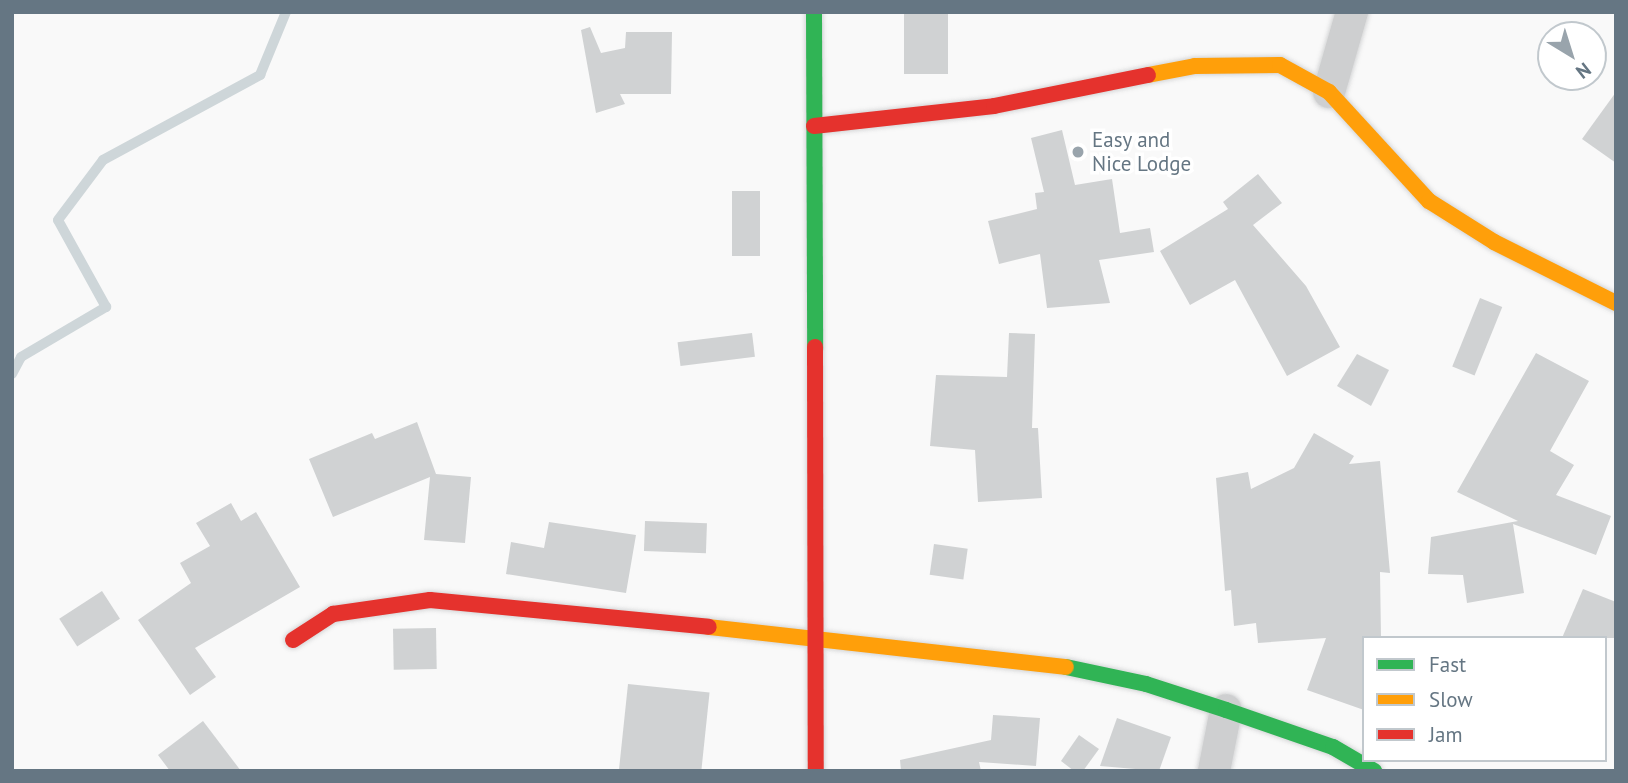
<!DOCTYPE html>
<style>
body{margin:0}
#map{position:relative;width:1628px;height:783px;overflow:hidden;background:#f9f9f9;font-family:"PT Sans",sans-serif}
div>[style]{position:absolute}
.stream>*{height:10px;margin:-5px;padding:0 5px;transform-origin:5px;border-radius:5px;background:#ced6d9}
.building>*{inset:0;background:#d0d2d3;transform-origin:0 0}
.roads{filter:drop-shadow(0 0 2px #d5d6d7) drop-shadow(0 0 2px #d5d6d7)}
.street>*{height:32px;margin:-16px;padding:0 16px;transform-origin:16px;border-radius:16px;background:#cecfd0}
.fast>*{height:16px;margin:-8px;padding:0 8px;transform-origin:8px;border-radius:8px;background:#30b455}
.slow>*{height:16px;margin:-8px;padding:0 8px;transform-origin:8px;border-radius:8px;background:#ff9f0a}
.jam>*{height:16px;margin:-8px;padding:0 8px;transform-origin:8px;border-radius:8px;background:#e5322d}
.dots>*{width:19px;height:19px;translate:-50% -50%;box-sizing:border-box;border:4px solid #fff;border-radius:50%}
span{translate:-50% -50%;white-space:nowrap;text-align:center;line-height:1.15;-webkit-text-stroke:7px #fff;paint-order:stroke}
.poi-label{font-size:21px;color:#657683}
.left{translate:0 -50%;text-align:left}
.frame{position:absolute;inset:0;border:14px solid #657683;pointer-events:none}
.legend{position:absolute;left:1362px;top:636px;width:245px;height:126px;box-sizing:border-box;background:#fff;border:2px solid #c1c8cd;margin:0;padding:9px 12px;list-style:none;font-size:21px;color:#657683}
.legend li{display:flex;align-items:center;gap:14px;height:35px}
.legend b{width:35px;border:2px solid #c1c8cd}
.north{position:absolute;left:1537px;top:21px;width:70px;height:70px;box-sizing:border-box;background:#fff;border:2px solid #c1c8cd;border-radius:50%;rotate:142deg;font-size:19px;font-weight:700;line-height:28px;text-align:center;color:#657683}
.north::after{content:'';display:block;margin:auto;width:24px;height:32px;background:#99a4ac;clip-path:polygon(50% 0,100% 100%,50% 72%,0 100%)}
</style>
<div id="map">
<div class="stream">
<div style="left:12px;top:374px;width:19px;rotate:-62deg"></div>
<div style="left:21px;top:357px;width:99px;rotate:-30.5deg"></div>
<div style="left:106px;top:307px;width:99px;rotate:-118.9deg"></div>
<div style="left:58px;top:220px;width:75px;rotate:-53.1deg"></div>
<div style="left:103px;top:160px;width:179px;rotate:-28.4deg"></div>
<div style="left:260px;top:75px;width:68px;rotate:-67.6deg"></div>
</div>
<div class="building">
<div style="left:904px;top:12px;width:44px;height:62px"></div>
<div style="clip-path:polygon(590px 27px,601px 53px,625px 48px,626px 32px,672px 32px,671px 94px,620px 94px,625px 104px,596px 113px,581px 30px)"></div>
<div style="clip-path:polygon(1616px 92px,1616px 163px,1582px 139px)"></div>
<div style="clip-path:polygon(1062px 130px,1075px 185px,1112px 179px,1120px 233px,1150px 228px,1154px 252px,1099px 260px,1110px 303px,1047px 308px,1040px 254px,999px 264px,988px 221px,1037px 209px,1035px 193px,1044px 192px,1031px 138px)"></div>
<div style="clip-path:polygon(1258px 174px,1282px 203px,1253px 225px,1306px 286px,1340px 347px,1287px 376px,1235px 280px,1190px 305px,1160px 251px,1228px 209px,1223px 202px)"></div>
<div style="left:732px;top:191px;width:28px;height:65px"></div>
<div style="left:1480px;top:298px;width:24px;height:74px;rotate:22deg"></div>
<div style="left:752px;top:333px;width:24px;height:75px;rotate:83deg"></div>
<div style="clip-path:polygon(1009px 333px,1035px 334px,1032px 428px,1038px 428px,1042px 498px,978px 502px,975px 450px,930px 446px,936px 375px,1007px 377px)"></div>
<div style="clip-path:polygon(1536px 353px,1589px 381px,1550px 451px,1574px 465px,1556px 495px,1611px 516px,1596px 555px,1513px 524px,1524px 593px,1467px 603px,1463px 575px,1428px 574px,1431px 537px,1518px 521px,1457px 492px)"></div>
<div style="clip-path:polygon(1357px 354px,1389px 370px,1371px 406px,1337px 386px)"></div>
<div style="clip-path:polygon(417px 422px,436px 474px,471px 477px,465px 543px,424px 540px,430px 477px,333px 517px,309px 459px,372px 433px,375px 439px)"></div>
<div style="clip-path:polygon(1314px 433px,1354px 456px,1349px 464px,1380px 461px,1390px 573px,1380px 572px,1381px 638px,1364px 638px,1364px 710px,1307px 690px,1326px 638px,1258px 643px,1256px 623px,1234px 626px,1231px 590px,1225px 591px,1216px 478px,1248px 472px,1251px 489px,1294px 468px)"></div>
<div style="clip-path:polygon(231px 503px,241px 521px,256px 512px,300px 587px,195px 648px,216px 677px,190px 695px,138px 620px,191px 583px,180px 563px,210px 546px,196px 523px)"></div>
<div style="left:645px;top:521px;width:62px;height:30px;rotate:2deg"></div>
<div style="clip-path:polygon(549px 522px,636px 535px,626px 593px,506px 574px,511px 542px,544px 548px)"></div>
<div style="left:934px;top:544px;width:34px;height:31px;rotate:8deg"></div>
<div style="clip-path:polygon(1583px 589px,1616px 602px,1616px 638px,1562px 638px)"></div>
<div style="left:102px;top:591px;width:33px;height:51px;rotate:57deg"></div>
<div style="left:436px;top:628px;width:41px;height:43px;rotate:89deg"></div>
<div style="left:628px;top:684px;width:82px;height:88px;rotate:6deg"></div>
<div style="clip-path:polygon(993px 715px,1040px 718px,1036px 766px,979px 762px,981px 771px,901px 771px,900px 760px,991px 740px)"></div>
<div style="clip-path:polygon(1117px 718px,1171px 737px,1159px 771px,1100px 766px)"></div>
<div style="clip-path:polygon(203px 721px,241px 771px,170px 771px,158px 755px)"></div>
<div style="clip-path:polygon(1079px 735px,1099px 749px,1083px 771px,1074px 771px,1061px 761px)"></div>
</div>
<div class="roads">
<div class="street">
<div style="left:1329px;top:92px;width:83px;rotate:-74deg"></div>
<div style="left:1214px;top:771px;width:62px;rotate:-78.9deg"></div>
</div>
<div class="fast">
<div style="left:814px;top:12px;width:335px;rotate:89.8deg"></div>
<div style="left:1066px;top:667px;width:82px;rotate:12deg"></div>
<div style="left:1146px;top:684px;width:84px;rotate:18deg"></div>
<div style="left:1226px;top:710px;width:113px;rotate:19.1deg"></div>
<div style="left:1333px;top:747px;width:48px;rotate:30.3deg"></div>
</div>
<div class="slow">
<div style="left:1148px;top:75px;width:48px;rotate:-10.8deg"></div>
<div style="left:1195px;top:66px;width:85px;rotate:-0.7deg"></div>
<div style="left:1280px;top:65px;width:56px;rotate:28.9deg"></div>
<div style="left:1329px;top:92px;width:148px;rotate:47.5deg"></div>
<div style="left:1429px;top:201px;width:77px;rotate:32.2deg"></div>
<div style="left:1494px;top:242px;width:136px;rotate:26.6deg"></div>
<div style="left:709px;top:627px;width:359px;rotate:6.4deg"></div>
</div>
<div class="jam">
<div style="left:814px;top:126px;width:181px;rotate:-6.3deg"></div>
<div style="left:994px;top:106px;width:157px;rotate:-11.4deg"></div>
<div style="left:815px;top:347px;width:424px;rotate:89.9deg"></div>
<div style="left:293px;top:640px;width:48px;rotate:-33deg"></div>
<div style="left:333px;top:614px;width:98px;rotate:-8.2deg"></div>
<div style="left:430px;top:600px;width:280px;rotate:5.5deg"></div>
</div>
</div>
<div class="dots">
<div style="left:1078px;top:152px;background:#99a4ac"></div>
</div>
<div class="poi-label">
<span class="left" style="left:1092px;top:152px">Easy and<br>Nice Lodge</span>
</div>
<div class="frame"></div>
<ul class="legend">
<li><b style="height:9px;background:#30b455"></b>Fast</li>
<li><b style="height:9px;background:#ff9f0a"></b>Slow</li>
<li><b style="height:9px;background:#e5322d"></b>Jam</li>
</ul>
<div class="north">N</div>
</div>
